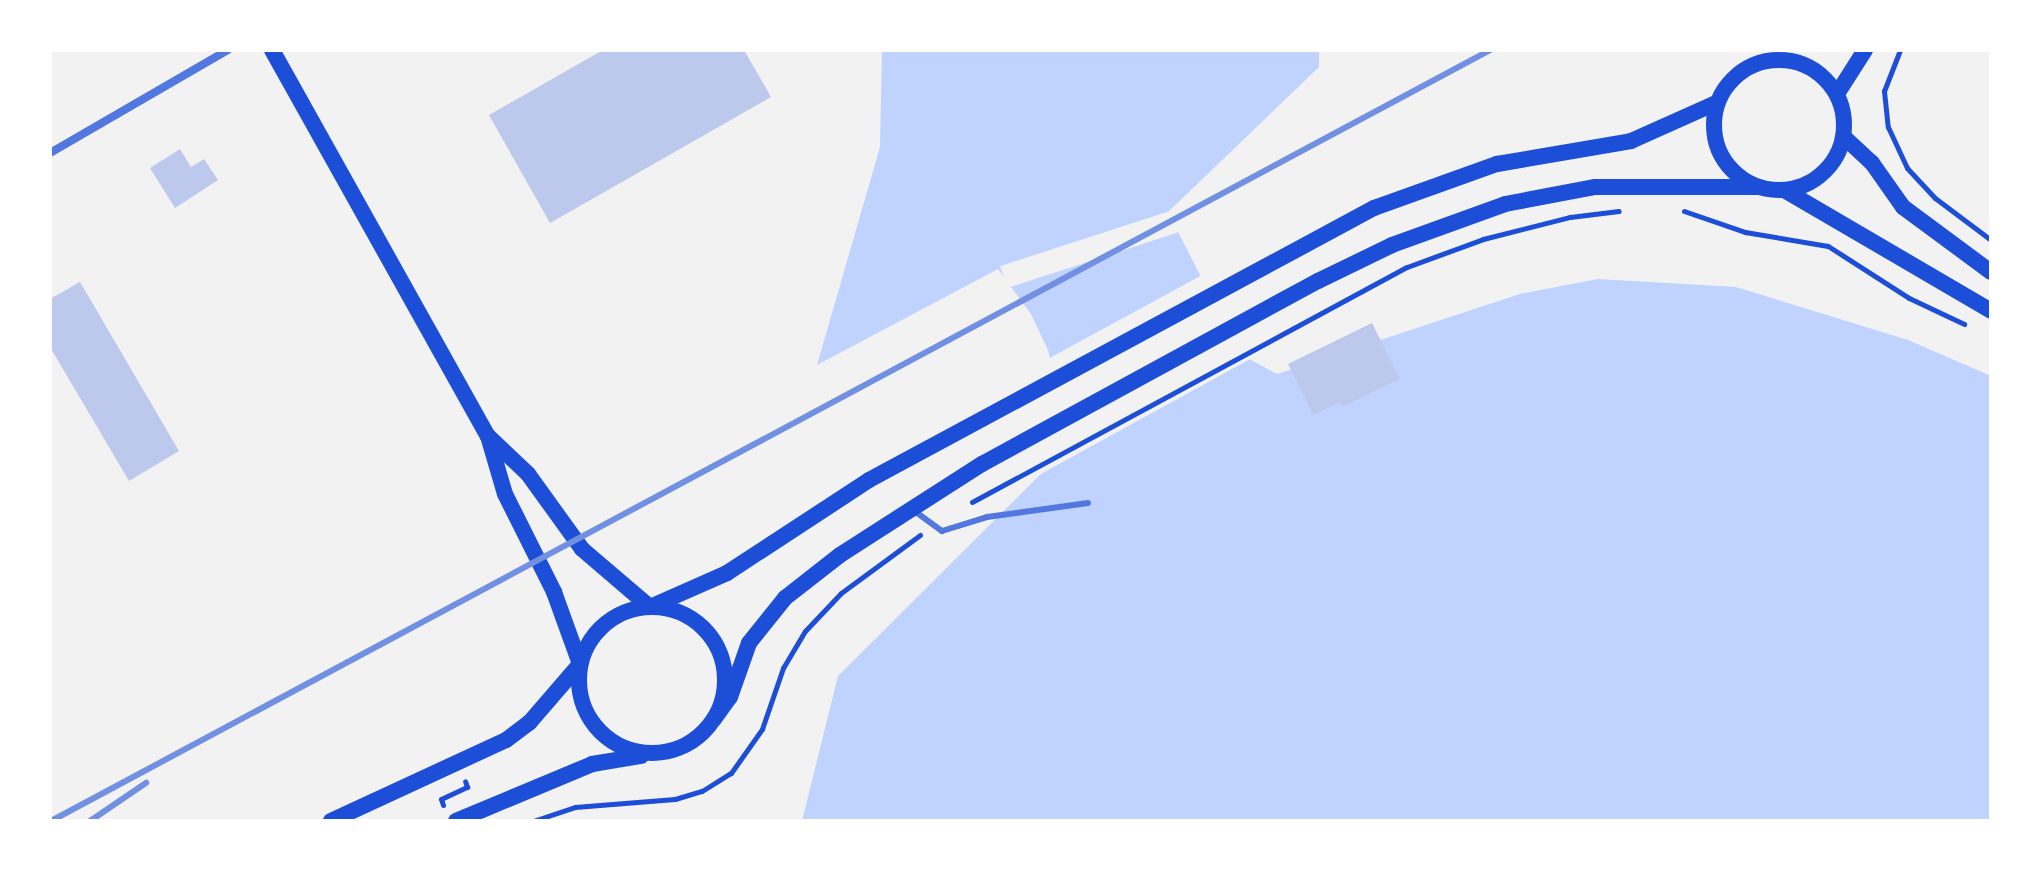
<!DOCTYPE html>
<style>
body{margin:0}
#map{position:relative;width:2041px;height:871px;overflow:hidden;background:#f2f2f2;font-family:Signika,sans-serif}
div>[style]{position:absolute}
.water>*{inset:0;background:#bfd3fe}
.pier>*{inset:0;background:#f2f2f2;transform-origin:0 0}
.building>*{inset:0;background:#bdc9ec}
.path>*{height:5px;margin:-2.5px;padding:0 2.5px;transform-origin:2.5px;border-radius:2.5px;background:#1d4ed8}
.service>*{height:6px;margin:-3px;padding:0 3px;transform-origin:3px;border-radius:3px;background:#5277de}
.minor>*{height:8px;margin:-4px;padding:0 4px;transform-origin:4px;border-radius:4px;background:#5277de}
.secondary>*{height:16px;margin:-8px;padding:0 8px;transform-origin:8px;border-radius:8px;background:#1d4ed8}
.secondary>.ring{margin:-8px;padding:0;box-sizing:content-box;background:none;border:16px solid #1d4ed8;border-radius:50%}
.rail>*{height:6px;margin:-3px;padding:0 3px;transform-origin:3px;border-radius:3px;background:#7290e2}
span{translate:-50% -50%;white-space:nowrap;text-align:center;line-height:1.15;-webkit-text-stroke:7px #fff;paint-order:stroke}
.frame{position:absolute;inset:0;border:52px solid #fff;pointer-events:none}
</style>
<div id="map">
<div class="water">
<div style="clip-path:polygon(882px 50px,1319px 50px,1319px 67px,1168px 212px,1240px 354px,1277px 374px,1520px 294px,1598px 279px,1736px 287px,1908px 340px,1991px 376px,1991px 821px,802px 821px,838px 676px,1070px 445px,1048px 350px,1031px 314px,998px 269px,817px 365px,880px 147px)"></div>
</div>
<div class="pier">
<div style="left:1176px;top:209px;width:23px;height:185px;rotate:72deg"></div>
<div style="clip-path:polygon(1204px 274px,1243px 351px,1254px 357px,1028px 481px,1066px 444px,1046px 360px)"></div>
</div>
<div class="building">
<div style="clip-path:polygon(603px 50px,744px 50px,771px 97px,550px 223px,489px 115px)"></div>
<div style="clip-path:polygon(180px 149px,191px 167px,204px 159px,218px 180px,175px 208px,150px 168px)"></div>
<div style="clip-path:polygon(80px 282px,179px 451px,129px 481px,50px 347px,50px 299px)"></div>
<div style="clip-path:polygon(1372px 323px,1400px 379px,1342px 407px,1340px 402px,1313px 415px,1288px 364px)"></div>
</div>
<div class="path">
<div style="left:1900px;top:50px;width:44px;rotate:111.3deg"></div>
<div style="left:1884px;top:91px;width:36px;rotate:84deg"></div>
<div style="left:1888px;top:127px;width:45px;rotate:65.1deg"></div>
<div style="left:1907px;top:168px;width:41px;rotate:47deg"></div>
<div style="left:1935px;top:198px;width:70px;rotate:36.9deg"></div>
<div style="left:1684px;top:211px;width:65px;rotate:19deg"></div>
<div style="left:1745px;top:232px;width:84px;rotate:9.6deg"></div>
<div style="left:1828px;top:246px;width:96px;rotate:32.7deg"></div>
<div style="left:1909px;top:298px;width:61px;rotate:25.3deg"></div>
<div style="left:972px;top:502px;width:494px;rotate:-28.4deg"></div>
<div style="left:1407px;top:267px;width:81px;rotate:-20.2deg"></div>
<div style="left:1483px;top:239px;width:90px;rotate:-14.2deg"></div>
<div style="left:1570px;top:217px;width:49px;rotate:-7deg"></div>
<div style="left:443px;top:805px;width:6px;rotate:-108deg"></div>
<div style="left:441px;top:799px;width:29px;rotate:-25deg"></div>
<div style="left:467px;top:787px;width:6px;rotate:-108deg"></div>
<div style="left:533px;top:821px;width:44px;rotate:-18.4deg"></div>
<div style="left:575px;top:807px;width:100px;rotate:-4.6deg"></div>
<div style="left:675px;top:799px;width:28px;rotate:-17deg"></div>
<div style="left:702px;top:791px;width:34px;rotate:-32deg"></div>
<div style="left:731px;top:773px;width:54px;rotate:-54.8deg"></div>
<div style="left:762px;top:729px;width:65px;rotate:-71deg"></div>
<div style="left:783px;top:668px;width:43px;rotate:-59.3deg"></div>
<div style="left:805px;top:631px;width:52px;rotate:-46.5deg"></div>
<div style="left:841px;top:593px;width:98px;rotate:-36.3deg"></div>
</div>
<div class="service">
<div style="left:913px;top:510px;width:36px;rotate:36deg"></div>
<div style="left:942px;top:531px;width:47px;rotate:-17.3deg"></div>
<div style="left:987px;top:517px;width:102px;rotate:-7.9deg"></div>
</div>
<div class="minor">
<div style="left:50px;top:153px;width:206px;rotate:-30.1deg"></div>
</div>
<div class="secondary">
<div style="left:272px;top:50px;width:442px;rotate:60.8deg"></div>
<div style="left:488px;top:436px;width:60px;rotate:73.7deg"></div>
<div style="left:505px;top:494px;width:110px;rotate:63.4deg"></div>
<div style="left:554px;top:592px;width:77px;rotate:70.1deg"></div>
<div style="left:580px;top:664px;width:77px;rotate:130.8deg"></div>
<div style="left:530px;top:722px;width:30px;rotate:143deg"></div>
<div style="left:506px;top:740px;width:193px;rotate:155.2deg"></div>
<div class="ring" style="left:1714px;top:60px;width:114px;height:114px"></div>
<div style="left:1837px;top:94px;width:52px;rotate:-57.5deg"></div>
<div style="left:1844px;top:137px;width:38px;rotate:43deg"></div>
<div style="left:1872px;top:163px;width:54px;rotate:54.8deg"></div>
<div style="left:1903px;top:207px;width:109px;rotate:36.5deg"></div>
<div style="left:1786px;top:191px;width:238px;rotate:30.3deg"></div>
<div style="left:488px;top:436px;width:55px;rotate:43.5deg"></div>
<div style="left:528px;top:474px;width:92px;rotate:54.2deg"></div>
<div style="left:582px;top:549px;width:89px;rotate:40.5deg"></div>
<div style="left:650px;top:607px;width:84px;rotate:-23.8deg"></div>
<div style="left:727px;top:573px;width:170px;rotate:-33.2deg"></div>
<div style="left:869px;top:480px;width:574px;rotate:-28.31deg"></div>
<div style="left:1374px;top:208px;width:131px;rotate:-19.7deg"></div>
<div style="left:1497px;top:164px;width:136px;rotate:-9.7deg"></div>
<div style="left:1631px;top:141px;width:95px;rotate:-24.1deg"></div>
<div class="ring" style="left:579px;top:607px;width:130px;height:130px"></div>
<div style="left:714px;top:719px;width:27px;rotate:-54deg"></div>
<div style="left:730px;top:697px;width:57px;rotate:-70.6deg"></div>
<div style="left:749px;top:643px;width:58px;rotate:-51.3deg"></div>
<div style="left:785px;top:598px;width:70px;rotate:-38deg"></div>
<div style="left:840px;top:555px;width:169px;rotate:-32.7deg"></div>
<div style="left:982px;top:464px;width:383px;rotate:-28.6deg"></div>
<div style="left:1318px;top:281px;width:82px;rotate:-25.9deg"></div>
<div style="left:1392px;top:245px;width:120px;rotate:-19.9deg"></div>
<div style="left:1505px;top:204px;width:92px;rotate:-10.7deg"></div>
<div style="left:1595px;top:187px;width:161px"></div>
<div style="left:456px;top:821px;width:147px;rotate:-22.7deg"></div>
<div style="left:592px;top:764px;width:50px;rotate:-9.3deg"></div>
</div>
<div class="rail">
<div style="left:51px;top:821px;width:1633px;rotate:-28.18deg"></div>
<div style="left:90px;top:821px;width:68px;rotate:-34.2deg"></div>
</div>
<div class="frame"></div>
</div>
